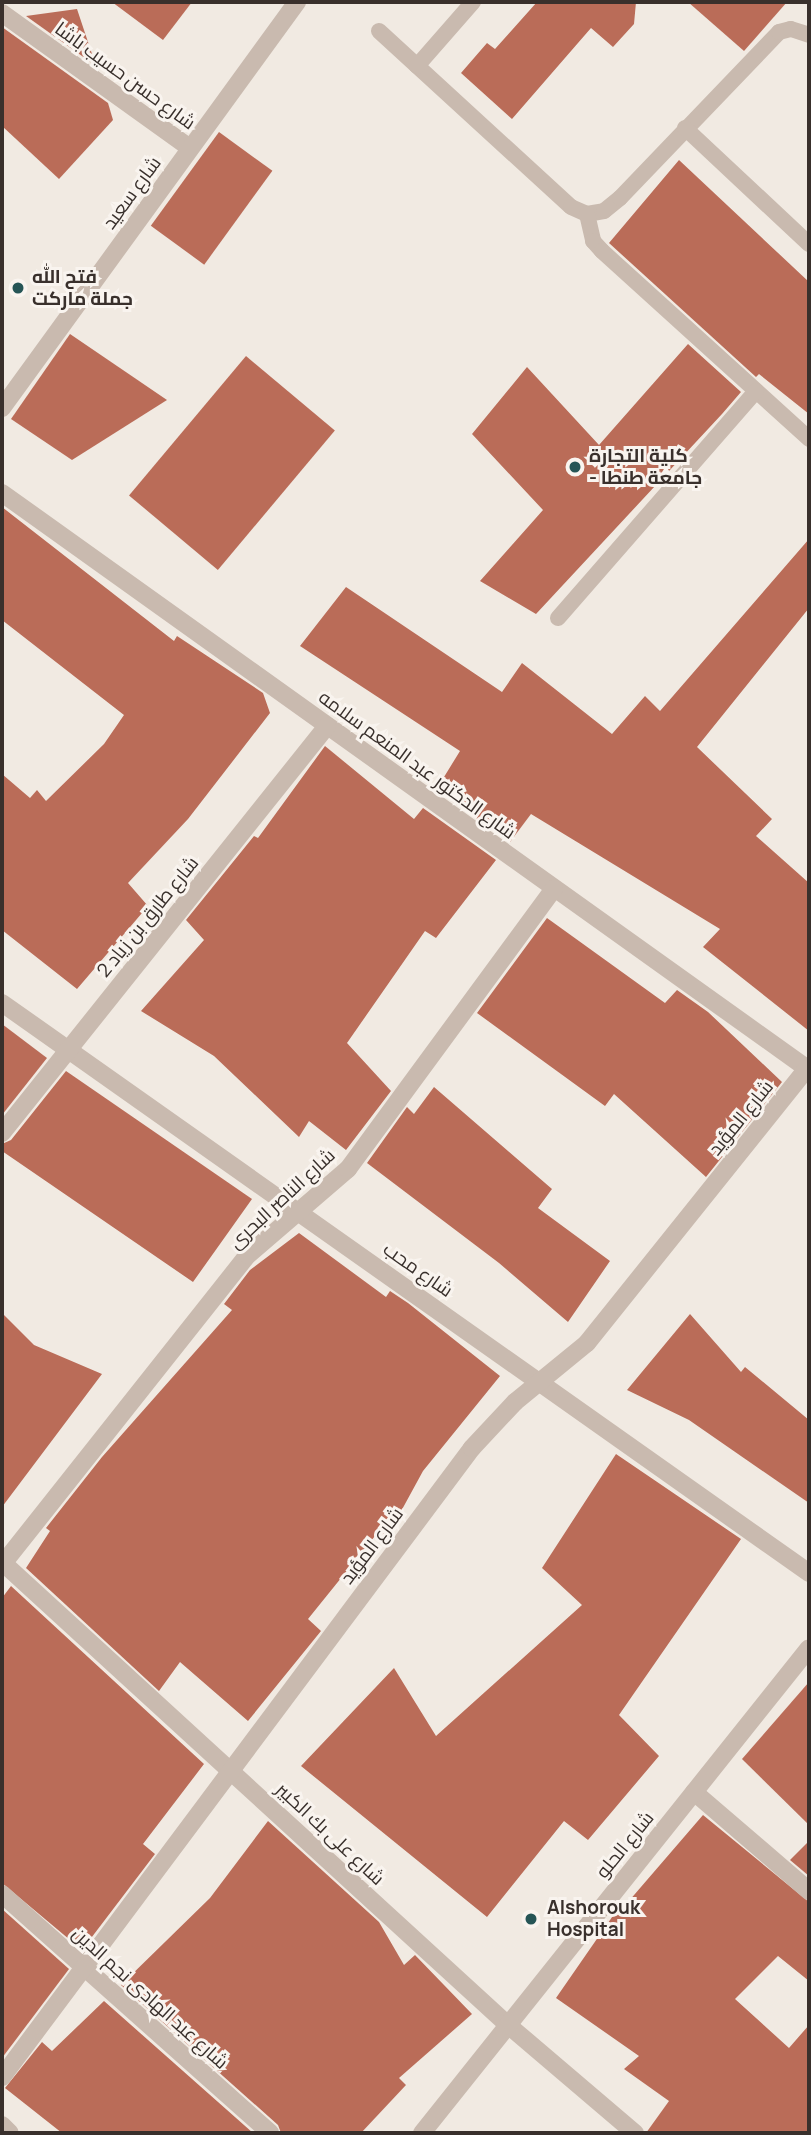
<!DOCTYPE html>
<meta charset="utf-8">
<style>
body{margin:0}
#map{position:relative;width:811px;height:2135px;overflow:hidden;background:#f1eae2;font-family:Manrope,Cairo,sans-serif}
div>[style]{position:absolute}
.building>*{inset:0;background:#ba6c58;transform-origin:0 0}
.service>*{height:16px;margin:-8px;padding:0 8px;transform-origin:8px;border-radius:8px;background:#c9baaf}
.minor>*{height:18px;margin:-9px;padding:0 9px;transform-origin:9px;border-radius:9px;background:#c9baaf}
.tertiary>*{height:18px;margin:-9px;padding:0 9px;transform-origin:9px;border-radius:9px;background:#c9baaf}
.dots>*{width:19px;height:19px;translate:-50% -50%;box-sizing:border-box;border:4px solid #f9f4ef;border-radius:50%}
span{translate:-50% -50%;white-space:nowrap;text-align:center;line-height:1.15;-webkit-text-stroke:6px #f9f4ef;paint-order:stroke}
.street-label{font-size:19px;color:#39302c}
.poi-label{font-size:19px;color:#39302c;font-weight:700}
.left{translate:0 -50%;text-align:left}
.frame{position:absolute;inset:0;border:4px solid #39302c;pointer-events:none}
</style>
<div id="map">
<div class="building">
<div style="clip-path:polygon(112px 2px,192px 2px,163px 40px)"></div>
<div style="clip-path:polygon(537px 2px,636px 2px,634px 24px,613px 47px,591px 28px,512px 119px,461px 73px,487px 43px,495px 49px)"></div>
<div style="clip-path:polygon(688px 2px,787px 2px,744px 51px)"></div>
<div style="clip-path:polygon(77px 9px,96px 66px,26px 16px)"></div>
<div style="clip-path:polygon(2px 27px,108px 103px,113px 120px,59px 179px,2px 126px)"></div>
<div style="left:219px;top:132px;width:66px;height:116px;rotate:36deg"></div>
<div style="clip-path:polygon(679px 160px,809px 282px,809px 414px,759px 374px,756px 377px,609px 243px)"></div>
<div style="clip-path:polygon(70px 334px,167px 400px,72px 460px,11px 419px)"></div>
<div style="clip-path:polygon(688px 344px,741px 392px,722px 414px,536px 614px,480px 581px,543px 510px,472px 434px,527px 367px,599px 445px)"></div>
<div style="left:246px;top:356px;width:116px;height:182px;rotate:40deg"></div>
<div style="clip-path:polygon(2px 507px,174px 641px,177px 636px,263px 693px,270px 713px,188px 819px,128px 883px,148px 906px,77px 989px,2px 930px,2px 774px,30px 798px,37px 790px,46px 801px,104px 744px,124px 715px,2px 620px)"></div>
<div style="clip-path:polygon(809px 539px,809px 608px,697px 747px,772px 819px,756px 836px,809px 883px,809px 1031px,703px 947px,720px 929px,531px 814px,510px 842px,436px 790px,460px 751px,300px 646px,346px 587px,502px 692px,522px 663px,612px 734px,645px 696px,660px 711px)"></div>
<div style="clip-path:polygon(325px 746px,414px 819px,423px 808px,496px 860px,436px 938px,425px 931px,347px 1043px,391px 1091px,346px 1150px,309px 1121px,299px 1137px,214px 1056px,141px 1011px,204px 940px,186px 920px,254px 836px,258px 838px)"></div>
<div style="clip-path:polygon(547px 918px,665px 1003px,677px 990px,708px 1012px,782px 1082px,706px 1177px,614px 1094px,605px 1106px,477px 1013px)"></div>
<div style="clip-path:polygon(2px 1024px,47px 1058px,2px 1115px)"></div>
<div style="clip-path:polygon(66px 1071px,252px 1199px,193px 1282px,2px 1151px,2px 1144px,11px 1140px)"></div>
<div style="clip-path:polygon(434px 1087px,552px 1189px,538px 1208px,610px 1261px,568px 1322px,499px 1263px,367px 1163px,407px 1107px,414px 1114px)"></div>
<div style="clip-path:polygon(299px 1233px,386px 1297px,390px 1291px,408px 1303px,500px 1376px,423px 1471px,387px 1537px,379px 1531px,308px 1619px,321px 1631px,248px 1721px,180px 1662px,159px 1691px,26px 1568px,50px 1531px,46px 1528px,102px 1457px,232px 1310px,224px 1304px,250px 1270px)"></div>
<div style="clip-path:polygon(2px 1313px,34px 1345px,102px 1374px,2px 1507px)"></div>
<div style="clip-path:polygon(690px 1314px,741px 1372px,745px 1367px,809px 1420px,809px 1503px,689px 1420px,627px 1390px)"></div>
<div style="clip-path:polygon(616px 1454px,741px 1539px,619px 1715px,659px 1756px,588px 1840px,564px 1821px,487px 1917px,301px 1766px,394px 1668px,436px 1736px,582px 1605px,542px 1568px)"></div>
<div style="clip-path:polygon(11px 1586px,204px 1764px,143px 1844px,155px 1854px,82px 1950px,2px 1883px,2px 1598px)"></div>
<div style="clip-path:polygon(809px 1682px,809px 1825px,742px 1759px)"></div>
<div style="clip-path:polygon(703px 1815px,809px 1902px,809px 1981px,778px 1956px,735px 1999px,789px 2048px,809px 2025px,809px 2133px,646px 2133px,669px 2101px,624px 2069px,639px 2056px,556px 1998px,619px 1907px,622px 1909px)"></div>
<div style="clip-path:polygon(268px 1821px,379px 1922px,404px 1965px,415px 1955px,472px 2014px,399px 2078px,406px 2085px,361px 2133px,281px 2133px,278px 2125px,121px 1985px,210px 1898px)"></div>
<div style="clip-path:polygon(809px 1841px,809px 1876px,790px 1860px)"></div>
<div style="clip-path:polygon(2px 1909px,69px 1969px,2px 2058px)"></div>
<div style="clip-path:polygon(104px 2001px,253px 2133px,62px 2133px,5px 2088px,42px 2042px,52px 2051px)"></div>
</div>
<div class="service">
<div style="left:379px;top:31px;width:260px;rotate:42.5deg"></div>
<div style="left:571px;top:207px;width:17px;rotate:24deg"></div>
<div style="left:587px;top:214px;width:17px;rotate:-10deg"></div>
<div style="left:604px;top:211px;width:21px;rotate:-39deg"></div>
<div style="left:620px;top:198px;width:230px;rotate:-46.2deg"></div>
<div style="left:779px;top:32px;width:12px;rotate:-14deg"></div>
<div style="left:791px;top:29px;width:19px;rotate:18deg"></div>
<div style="left:417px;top:66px;width:85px;rotate:-48.8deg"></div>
<div style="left:685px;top:128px;width:170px;rotate:43.1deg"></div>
<div style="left:587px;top:214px;width:28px;rotate:77deg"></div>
<div style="left:593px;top:241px;width:13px;rotate:48deg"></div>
<div style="left:602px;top:251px;width:280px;rotate:42.2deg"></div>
<div style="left:558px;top:618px;width:301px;rotate:-48.9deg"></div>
</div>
<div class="minor">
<div style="left:2px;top:13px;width:231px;rotate:35.7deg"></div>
<div style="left:2px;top:493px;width:992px;rotate:35.56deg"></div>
<div style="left:2px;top:1003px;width:988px;rotate:35.23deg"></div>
<div style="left:2px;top:1133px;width:521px;rotate:-51.39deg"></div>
<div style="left:2px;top:1562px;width:686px;rotate:42.46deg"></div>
<div style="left:508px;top:2025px;width:167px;rotate:40.4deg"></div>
<div style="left:2px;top:1565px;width:396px;rotate:-51.6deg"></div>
<div style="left:248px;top:1255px;width:132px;rotate:-40.7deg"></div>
<div style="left:348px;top:1169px;width:348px;rotate:-53.7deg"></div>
<div style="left:694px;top:1792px;width:152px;rotate:40.7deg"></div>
<div style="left:2px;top:1894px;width:359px;rotate:41.7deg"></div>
<div style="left:2px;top:2077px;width:785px;rotate:-53.23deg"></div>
<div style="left:472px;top:1448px;width:63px;rotate:-46.9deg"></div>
<div style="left:515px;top:1402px;width:93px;rotate:-39.3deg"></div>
<div style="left:587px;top:1343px;width:352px;rotate:-51.3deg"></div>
<div style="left:2px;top:2125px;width:11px;rotate:45deg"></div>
<div style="left:422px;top:2133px;width:620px;rotate:-51.41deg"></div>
</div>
<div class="tertiary">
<div style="left:2px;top:408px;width:502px;rotate:-54deg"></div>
</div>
<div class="dots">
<div style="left:18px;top:288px;background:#265556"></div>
<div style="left:575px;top:467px;background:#265556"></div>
<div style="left:531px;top:1919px;background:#265556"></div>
</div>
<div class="street-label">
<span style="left:125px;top:76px;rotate:36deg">شارع حسن حسيب باشا</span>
<span style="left:132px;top:193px;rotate:-54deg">شارع سعيد</span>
<span style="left:417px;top:765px;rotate:36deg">شارع الدكتور عبد المنعم سلامه</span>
<span style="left:148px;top:917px;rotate:-51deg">شارع طارق بن زياد 2</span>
<span style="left:741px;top:1118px;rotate:-51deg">شارع المؤيد</span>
<span style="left:282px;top:1199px;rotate:-43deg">شارع الناصر البحرى</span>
<span style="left:418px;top:1270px;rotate:35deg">شارع محب</span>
<span style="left:372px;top:1546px;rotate:-53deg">شارع المؤيد</span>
<span style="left:330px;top:1834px;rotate:43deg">شارع على بك الكبير</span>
<span style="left:625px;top:1845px;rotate:-51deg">شارع الحلو</span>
<span style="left:150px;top:1998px;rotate:42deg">شارع عبد الهادى نجم الدين</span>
</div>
<div class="poi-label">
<span class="left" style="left:32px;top:288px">فتح الله<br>جملة ماركت</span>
<span class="left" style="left:589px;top:467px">كلية التجارة<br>- جامعة طنطا</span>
<span class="left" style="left:547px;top:1919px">Alshorouk<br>Hospital</span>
</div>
<div class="frame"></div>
</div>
